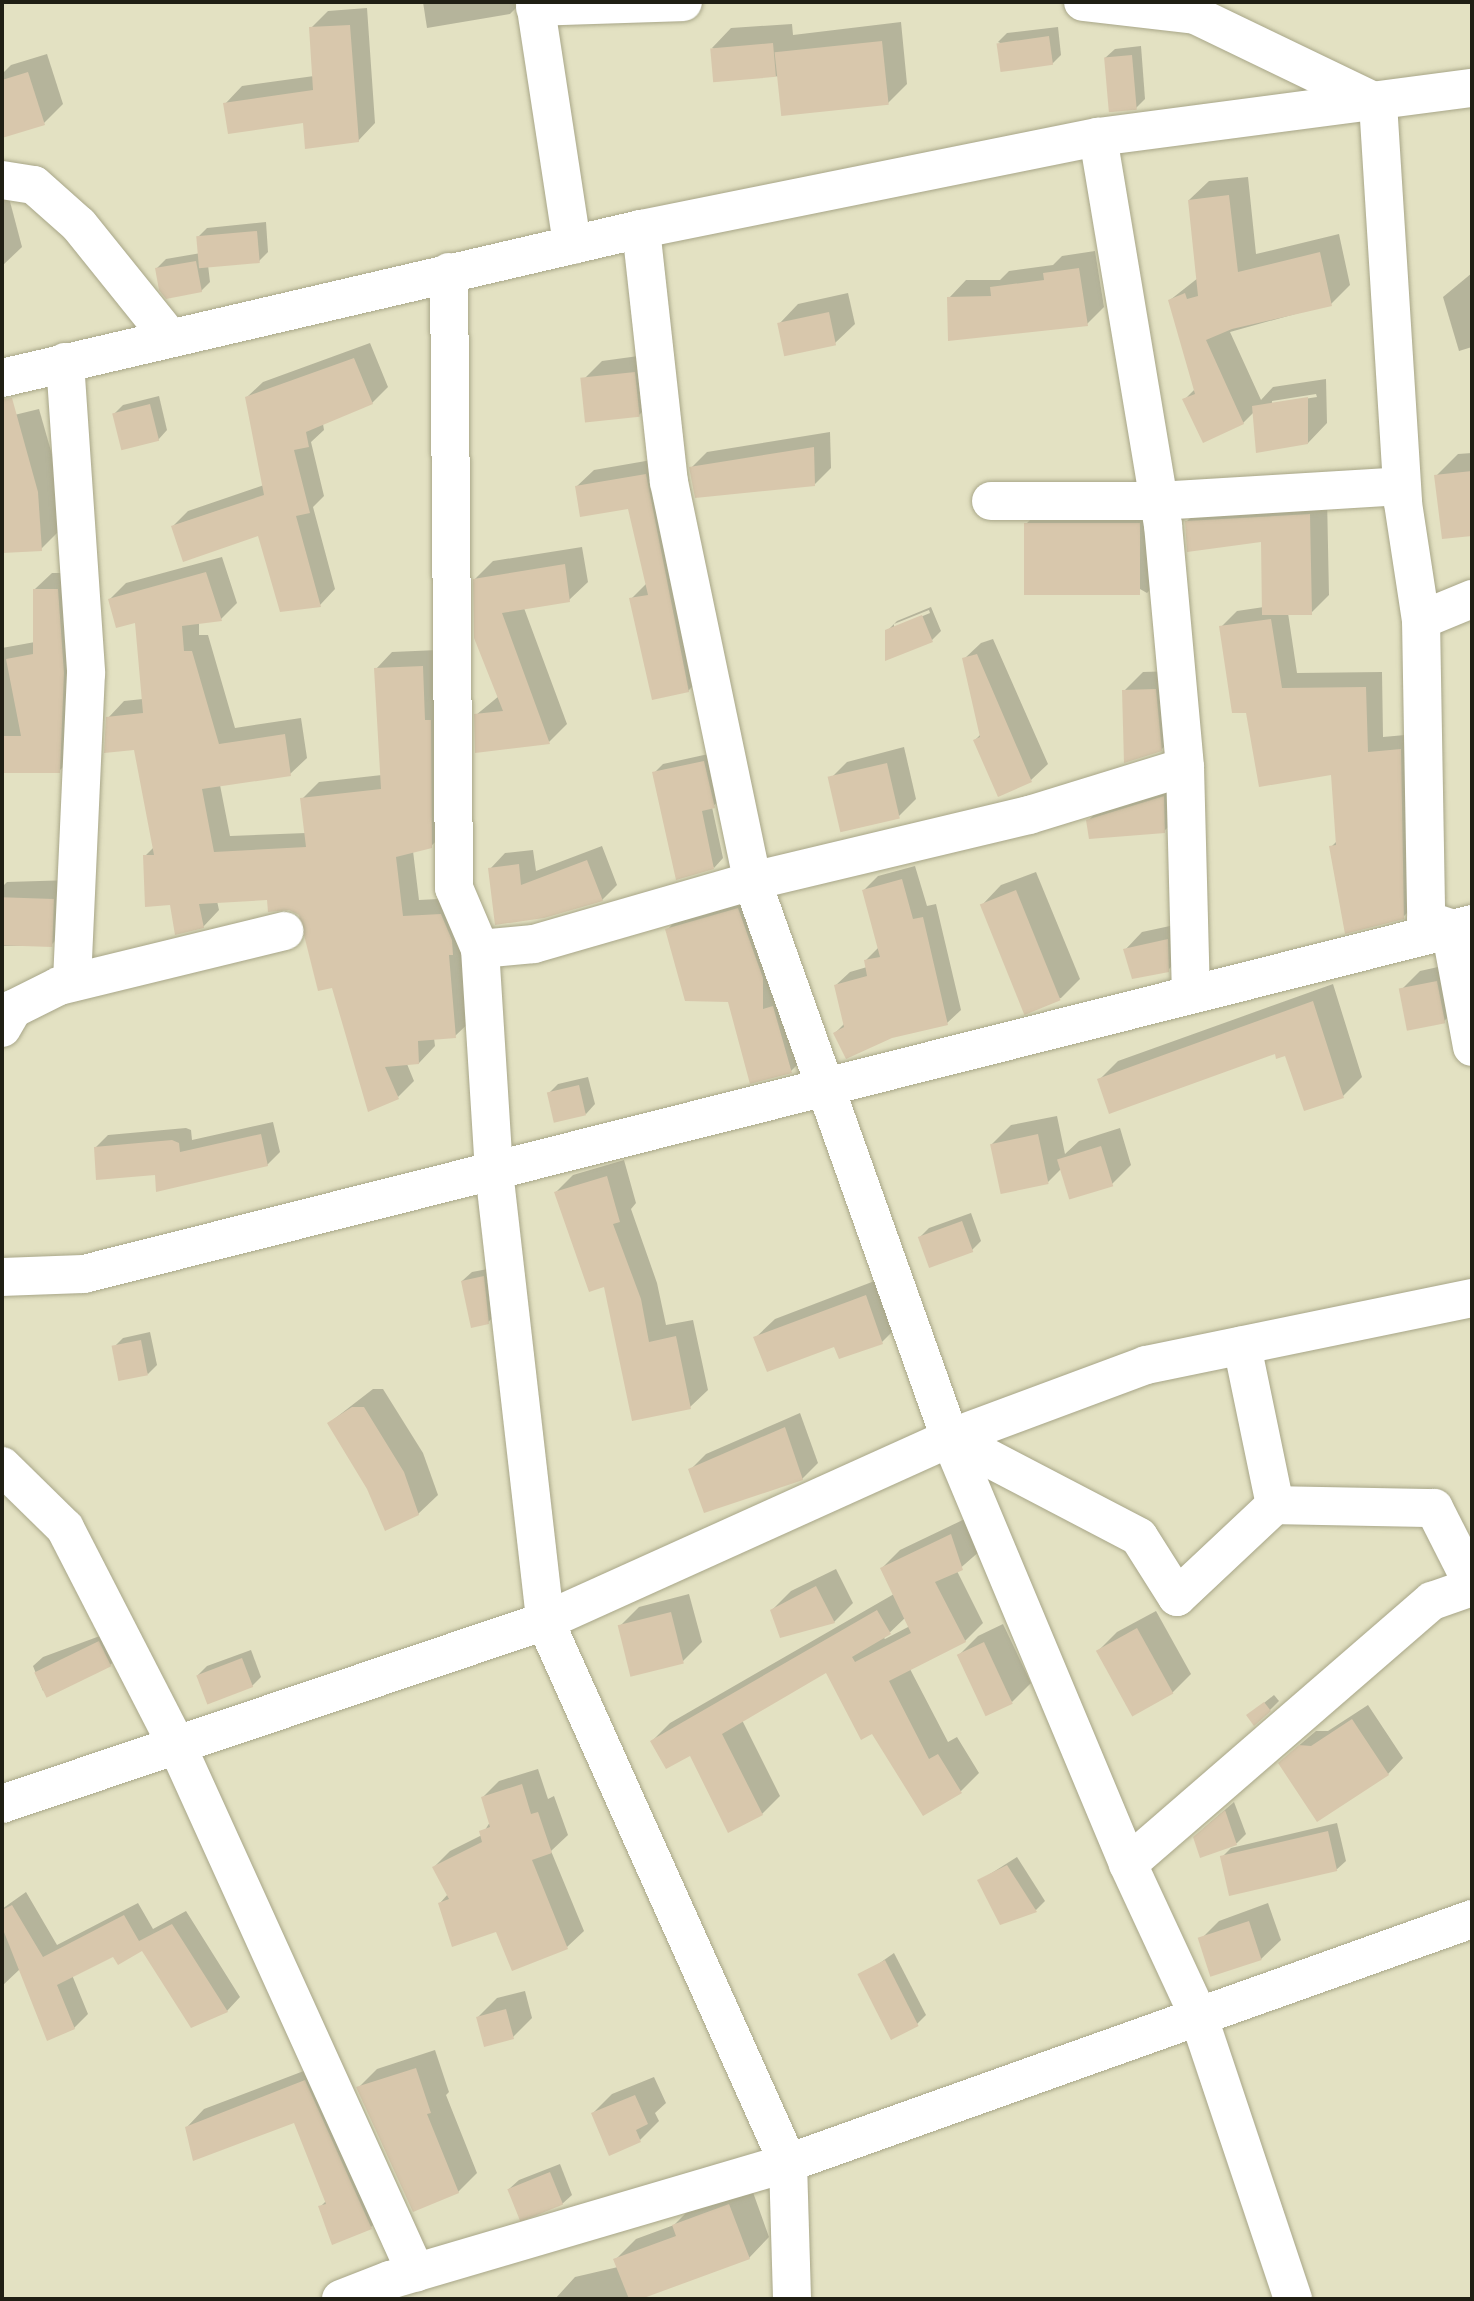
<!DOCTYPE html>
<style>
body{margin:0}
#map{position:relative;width:1474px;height:2301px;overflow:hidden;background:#e3e1c2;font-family:"DejaVu Sans",sans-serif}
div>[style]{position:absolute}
.shadow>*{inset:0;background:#0003}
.building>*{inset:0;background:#d8c7ac;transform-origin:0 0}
.roads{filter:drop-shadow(0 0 2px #a8a688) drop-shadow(0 0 2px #a8a688)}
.minor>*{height:38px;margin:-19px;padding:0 19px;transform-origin:19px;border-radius:19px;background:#fff}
span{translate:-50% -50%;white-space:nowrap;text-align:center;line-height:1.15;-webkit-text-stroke:7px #fff;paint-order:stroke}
.frame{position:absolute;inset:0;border:4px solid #201f14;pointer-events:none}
</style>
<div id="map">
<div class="shadow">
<div style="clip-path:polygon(423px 2px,519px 2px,519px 5px,510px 14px,427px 28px)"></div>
<div style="clip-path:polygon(367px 8px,375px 123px,358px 141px,304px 121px,225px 104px,242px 86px,314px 76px,311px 28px,328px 11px)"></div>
<div style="clip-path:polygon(901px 22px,907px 84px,888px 103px,775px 76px,712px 48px,731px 28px,792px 24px,793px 35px)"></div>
<div style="clip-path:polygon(1058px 27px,1061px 55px,1052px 64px,998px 42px,1007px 33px)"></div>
<div style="clip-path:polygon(1141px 46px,1145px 99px,1136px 108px,1105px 58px,1115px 49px)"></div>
<div style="clip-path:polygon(47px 54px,63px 104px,44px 123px,8px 134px,2px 114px,2px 74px,11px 65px)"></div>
<div style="clip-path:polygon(evenodd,1248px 177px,1256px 254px,1339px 234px,1350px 285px,1331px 304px,1230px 332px,1261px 400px,1273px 387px,1326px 379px,1327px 423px,1308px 443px,1254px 412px,1243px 423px,1184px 400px,1195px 389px,1170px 300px,1198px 278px,1189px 200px,1209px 181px,1248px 177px,1316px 394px,1317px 397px,1272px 404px,1272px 401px,1316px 394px)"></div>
<div style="clip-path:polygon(8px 194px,22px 247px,2px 266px,2px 195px)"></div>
<div style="clip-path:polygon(266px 222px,268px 252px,259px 261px,208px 265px,210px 282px,201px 291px,157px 268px,166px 259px,201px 253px,198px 237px,207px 228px)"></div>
<div style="clip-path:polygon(1095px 251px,1104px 307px,1087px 324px,949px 298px,966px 280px,1000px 280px,1009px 271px,1053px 265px,1062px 256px)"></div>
<div style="clip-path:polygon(1472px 273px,1472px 347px,1459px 351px,1443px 297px)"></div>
<div style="clip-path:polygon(848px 293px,855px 324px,835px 343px,779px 324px,798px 304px)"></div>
<div style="clip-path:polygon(370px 343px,388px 387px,372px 403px,323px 424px,324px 430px,311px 442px,324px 496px,313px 507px,335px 589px,320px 605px,260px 534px,173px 526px,188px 511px,264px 485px,247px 397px,263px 382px)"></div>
<div style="clip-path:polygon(653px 354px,658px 396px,639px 415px,583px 380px,602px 361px)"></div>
<div style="clip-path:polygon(159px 396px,167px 430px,158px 440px,114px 414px,123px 405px)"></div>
<div style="clip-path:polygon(39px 409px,57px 472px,60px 530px,41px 549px,2px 552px,2px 418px)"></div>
<div style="clip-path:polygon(830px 432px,831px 468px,815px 484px,691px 468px,707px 452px)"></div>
<div style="clip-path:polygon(1472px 453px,1472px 534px,1443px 537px,1436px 476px,1458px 454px)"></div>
<div style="clip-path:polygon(663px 458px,706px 673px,688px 691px,631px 599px,647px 583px,629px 507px,576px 487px,594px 470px)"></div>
<div style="clip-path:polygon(1054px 496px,1167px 496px,1174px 565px,1147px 593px,1026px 524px)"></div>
<div style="clip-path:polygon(1327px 497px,1329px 595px,1311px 613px,1288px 613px,1297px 673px,1382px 672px,1383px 737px,1416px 734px,1419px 901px,1403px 917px,1331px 847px,1337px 841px,1333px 773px,1247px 711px,1221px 627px,1237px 611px,1264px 607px,1263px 540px,1186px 522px,1204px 504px)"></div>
<div style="clip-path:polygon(582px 547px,588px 582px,569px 600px,524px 608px,567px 724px,549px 742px,476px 715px,499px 696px,475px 579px,493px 561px)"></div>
<div style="clip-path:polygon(222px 557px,237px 603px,221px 619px,199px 622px,199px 635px,208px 635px,235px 728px,301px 718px,307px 758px,290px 774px,220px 785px,230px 836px,306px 833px,302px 799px,319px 782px,382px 775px,376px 669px,392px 652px,438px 650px,448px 830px,431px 846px,413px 851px,419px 900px,458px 898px,472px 1020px,455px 1036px,434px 1038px,435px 1046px,419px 1063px,407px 1064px,414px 1081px,398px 1097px,333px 986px,301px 914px,269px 898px,217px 901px,219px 910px,203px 927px,171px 904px,145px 856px,155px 846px,136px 748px,108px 718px,124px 701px,143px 699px,136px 621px,110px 599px,126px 583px)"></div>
<div style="clip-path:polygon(52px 573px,75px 573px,76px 754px,59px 771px,2px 771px,2px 648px,35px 642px,35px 589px)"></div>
<div style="clip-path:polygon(evenodd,931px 607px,941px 631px,932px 640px,887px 631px,897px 621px,931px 607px,929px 610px,930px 613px,894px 628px,894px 624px,929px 610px)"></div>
<div style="clip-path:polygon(993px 639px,1048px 764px,1031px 780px,999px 795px,975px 740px,981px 734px,964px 659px,981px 643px)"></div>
<div style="clip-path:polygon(1175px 671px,1180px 730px,1161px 750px,1124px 691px,1143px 672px)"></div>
<div style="clip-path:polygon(904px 747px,916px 799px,899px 816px,830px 779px,847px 762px)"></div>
<div style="clip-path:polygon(713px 753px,723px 797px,712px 807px,723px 858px,714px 868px,654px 773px,663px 764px)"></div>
<div style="clip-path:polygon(1178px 783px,1179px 817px,1164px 831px,1088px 821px,1102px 806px)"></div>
<div style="clip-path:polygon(602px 846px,617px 885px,602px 900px,543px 917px,490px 869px,505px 853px,533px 850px,536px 871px)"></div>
<div style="clip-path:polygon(915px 866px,927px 906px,936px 904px,961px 1010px,947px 1023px,835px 1033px,844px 1024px,836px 985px,850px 972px,867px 967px,866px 960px,879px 947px,864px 890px,878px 876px)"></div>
<div style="clip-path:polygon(1036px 872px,1080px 979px,1061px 998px,1023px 1008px,982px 905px,1001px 885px)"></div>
<div style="clip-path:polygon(72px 880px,70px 926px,51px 945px,2px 946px,2px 887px,7px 882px)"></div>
<div style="clip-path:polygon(757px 890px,810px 1052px,791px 1071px,667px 930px,686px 910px)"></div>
<div style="clip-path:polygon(1184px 923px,1185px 953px,1168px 970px,1125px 950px,1142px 932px)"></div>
<div style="clip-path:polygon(1456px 963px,1464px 1002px,1444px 1021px,1401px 990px,1420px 971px)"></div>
<div style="clip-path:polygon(1333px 984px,1362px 1077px,1343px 1096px,1286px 1053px,1276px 1052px,1099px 1080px,1118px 1061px)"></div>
<div style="clip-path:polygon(588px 1077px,595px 1104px,586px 1114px,549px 1093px,558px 1084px)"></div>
<div style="clip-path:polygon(1057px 1116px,1065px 1154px,1079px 1141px,1120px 1128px,1131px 1165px,1112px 1184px,1062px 1168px,1048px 1182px,992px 1144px,1011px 1125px)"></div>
<div style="clip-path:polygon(273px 1122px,280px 1152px,267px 1165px,157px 1173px,95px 1148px,108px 1135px,186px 1128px,191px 1130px,192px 1140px)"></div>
<div style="clip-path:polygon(624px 1160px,636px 1203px,631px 1209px,657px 1283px,666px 1325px,693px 1320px,708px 1390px,690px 1407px,605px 1284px,556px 1192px,573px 1175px)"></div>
<div style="clip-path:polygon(971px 1213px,981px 1241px,972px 1250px,920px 1237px,929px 1228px)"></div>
<div style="clip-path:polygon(493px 1268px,498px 1313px,488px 1322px,462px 1281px,472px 1272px)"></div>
<div style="clip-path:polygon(885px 1277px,901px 1323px,882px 1342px,755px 1338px,775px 1319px)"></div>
<div style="clip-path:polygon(150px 1332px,157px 1365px,148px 1374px,114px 1347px,123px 1338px)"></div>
<div style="clip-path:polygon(373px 1389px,383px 1389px,423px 1453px,438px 1495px,418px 1514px,329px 1423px)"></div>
<div style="clip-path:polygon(800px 1413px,818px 1463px,802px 1479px,690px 1470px,706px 1454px)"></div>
<div style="clip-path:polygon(evenodd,969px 1517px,981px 1550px,957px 1571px,983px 1623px,965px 1641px,910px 1669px,948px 1742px,957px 1737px,979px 1773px,961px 1791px,923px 1814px,873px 1732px,827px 1670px,742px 1720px,780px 1796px,762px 1814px,690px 1753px,652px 1741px,670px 1723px,894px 1594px,882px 1568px,900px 1550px,969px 1517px,906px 1617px,910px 1626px,885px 1639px,884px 1638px,906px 1617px)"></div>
<div style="clip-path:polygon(836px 1569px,853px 1603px,834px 1622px,772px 1610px,791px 1591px)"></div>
<div style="clip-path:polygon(689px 1594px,702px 1642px,683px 1661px,620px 1626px,639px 1607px)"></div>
<div style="clip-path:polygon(1156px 1611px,1191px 1674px,1172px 1693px,1098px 1651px,1117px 1632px)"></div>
<div style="clip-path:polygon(1003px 1624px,1031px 1683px,1012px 1702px,959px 1655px,978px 1636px)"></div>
<div style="clip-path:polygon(108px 1633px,120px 1656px,110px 1665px,43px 1691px,33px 1666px,43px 1657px)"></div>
<div style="clip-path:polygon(251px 1650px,261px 1677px,252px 1686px,198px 1675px,207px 1666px)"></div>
<div style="clip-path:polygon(1274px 1695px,1279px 1701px,1270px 1710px,1249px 1715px)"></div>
<div style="clip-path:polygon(1368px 1705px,1403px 1758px,1388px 1774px,1296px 1748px,1316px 1731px,1328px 1731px)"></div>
<div style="clip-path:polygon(538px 1769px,548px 1799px,554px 1796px,568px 1835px,551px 1851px,584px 1931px,567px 1947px,513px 1969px,497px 1930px,440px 1903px,448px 1894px,434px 1867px,450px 1851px,482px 1835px,490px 1822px,483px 1797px,499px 1781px)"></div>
<div style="clip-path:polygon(1234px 1802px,1246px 1834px,1237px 1843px,1201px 1856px,1204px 1828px)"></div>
<div style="clip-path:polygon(1337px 1823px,1346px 1861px,1336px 1870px,1222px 1857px,1231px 1848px)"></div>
<div style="clip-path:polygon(1017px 1857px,1045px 1901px,1036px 1910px,979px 1881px)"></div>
<div style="clip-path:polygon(26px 1892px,57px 1945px,138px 1903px,153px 1929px,186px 1911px,240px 1997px,227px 2011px,142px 1949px,114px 1954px,72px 1975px,88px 2014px,74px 2028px,20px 1969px,2px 1986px,2px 1909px)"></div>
<div style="clip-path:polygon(1268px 1903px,1281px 1940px,1261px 1959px,1200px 1940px,1219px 1921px)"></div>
<div style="clip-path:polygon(894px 1953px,926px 2015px,917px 2024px,860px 1977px)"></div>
<div style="clip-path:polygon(525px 1991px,532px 2018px,513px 2037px,478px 2017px,497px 1998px)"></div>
<div style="clip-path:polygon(435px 2050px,449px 2092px,446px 2095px,477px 2173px,458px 2192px,358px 2088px,377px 2069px)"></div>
<div style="clip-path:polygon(322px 2064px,389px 2210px,371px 2227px,320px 2207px,327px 2200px,295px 2120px,187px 2127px,204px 2109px)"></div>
<div style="clip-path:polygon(654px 2077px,666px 2103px,655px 2113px,659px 2121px,640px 2140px,593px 2113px,612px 2094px)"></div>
<div style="clip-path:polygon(560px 2164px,572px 2195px,562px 2204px,509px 2189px,519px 2180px)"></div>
<div style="clip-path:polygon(750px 2184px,769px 2237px,749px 2258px,636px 2299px,555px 2299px,575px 2277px,618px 2267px,615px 2260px,636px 2239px,674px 2225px,694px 2205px)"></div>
</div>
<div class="building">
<div style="clip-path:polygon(350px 25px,359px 142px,305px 149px,303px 123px,228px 134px,223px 103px,313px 90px,309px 27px)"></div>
<div style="left:1049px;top:36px;width:29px;height:53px;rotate:82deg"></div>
<div style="left:882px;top:41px;width:64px;height:108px;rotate:84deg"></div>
<div style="left:773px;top:43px;width:34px;height:63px;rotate:85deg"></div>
<div style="left:1132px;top:55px;width:55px;height:28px;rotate:85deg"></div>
<div style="clip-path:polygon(28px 72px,45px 125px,2px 138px,2px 80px)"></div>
<div style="clip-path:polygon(1229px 195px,1238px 272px,1320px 252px,1332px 306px,1232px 329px,1206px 340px,1244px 424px,1203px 443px,1182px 399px,1195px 394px,1168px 300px,1185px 293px,1187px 299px,1198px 296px,1188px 200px)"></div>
<div style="left:257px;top:231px;width:32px;height:61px;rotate:85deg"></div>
<div style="clip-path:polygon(196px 261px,202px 292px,166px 299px,159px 290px,155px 268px)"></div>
<div style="clip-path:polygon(1079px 268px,1088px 326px,948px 341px,947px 297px,991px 296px,990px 287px,1044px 280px,1043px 273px)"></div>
<div style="left:829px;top:312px;width:34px;height:53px;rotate:78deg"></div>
<div style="clip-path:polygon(354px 358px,373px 404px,306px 432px,309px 447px,294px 450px,310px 513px,296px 516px,321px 607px,280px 612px,258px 536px,183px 562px,171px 526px,264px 495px,245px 397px)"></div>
<div style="left:635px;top:372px;width:45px;height:55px;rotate:84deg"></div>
<div style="clip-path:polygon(1308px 397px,1308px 444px,1256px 453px,1252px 406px)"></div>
<div style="clip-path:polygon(12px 398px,38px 492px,42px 551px,2px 553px,2px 399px)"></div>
<div style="left:150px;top:404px;width:38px;height:39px;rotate:76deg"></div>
<div style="clip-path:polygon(814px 447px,815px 486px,695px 498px,689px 467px)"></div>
<div style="clip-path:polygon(1472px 471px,1472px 536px,1442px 539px,1434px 475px)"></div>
<div style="clip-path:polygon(646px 474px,689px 692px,652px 700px,629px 598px,648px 595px,628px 509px,580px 517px,575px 486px)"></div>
<div style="clip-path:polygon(1310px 514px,1312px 615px,1262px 615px,1261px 542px,1187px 552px,1185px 521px)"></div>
<div style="left:1024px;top:523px;width:116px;height:72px"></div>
<div style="clip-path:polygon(565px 564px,570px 602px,502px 613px,550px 744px,475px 753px,474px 714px,503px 711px,474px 638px,473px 579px)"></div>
<div style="clip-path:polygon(206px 572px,222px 621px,182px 626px,184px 651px,192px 651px,219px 744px,285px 734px,291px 776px,202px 789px,214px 852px,306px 847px,300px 798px,381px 789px,374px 668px,423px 666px,425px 720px,431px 720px,432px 848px,396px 857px,403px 916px,441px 914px,452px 940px,453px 955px,449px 955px,456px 1038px,418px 1041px,419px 1064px,385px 1067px,399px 1099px,368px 1112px,332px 988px,318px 991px,299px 915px,289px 910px,268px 912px,267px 900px,199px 904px,204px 928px,175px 935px,170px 905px,145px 907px,143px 855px,154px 855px,134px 750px,104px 753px,106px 717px,143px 713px,135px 623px,116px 628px,108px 599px)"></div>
<div style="clip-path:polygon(33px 589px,58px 589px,64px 673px,60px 773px,2px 773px,2px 736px,21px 736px,6px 659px,33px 654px)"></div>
<div style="clip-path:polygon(922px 615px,933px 642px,885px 661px,885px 630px)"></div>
<div style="clip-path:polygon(1271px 619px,1282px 688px,1366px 687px,1368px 752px,1401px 749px,1404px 919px,1345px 934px,1329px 846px,1336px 845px,1331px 775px,1259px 787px,1246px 713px,1232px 713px,1219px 626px)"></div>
<div style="clip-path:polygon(977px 654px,1032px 782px,998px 797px,973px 740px,980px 737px,962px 658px)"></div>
<div style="clip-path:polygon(1156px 689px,1162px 751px,1124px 763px,1122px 690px)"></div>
<div style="clip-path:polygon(704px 761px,715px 808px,702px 811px,714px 869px,676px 880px,652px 772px)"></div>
<div style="left:887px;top:763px;width:57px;height:61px;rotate:77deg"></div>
<div style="clip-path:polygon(1164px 796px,1165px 833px,1089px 839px,1086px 820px)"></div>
<div style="clip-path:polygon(587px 860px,603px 901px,544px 918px,495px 925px,488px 868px,519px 864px,521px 885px)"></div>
<div style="clip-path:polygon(902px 879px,913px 919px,923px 917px,948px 1025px,892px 1038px,846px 1059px,833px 1033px,844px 1027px,834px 985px,867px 976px,864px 960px,880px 957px,862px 890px)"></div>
<div style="left:1016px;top:890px;width:119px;height:39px;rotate:68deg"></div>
<div style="left:54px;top:899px;width:48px;height:52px;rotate:92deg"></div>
<div style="clip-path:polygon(738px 908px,763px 978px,763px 1009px,773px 1006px,792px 1073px,750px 1084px,728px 1002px,685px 1001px,665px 929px)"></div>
<div style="clip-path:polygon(1168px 939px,1169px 972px,1132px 979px,1123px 949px)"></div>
<div style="left:1437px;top:981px;width:43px;height:39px;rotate:79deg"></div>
<div style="clip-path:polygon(1313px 1001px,1344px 1098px,1304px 1111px,1285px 1056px,1276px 1059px,1275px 1054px,1109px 1114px,1097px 1079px)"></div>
<div style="left:579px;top:1085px;width:31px;height:33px;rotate:77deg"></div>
<div style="clip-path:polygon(261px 1134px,268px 1166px,156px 1192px,155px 1175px,96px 1180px,94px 1147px,172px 1140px,179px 1143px,180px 1152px)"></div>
<div style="left:1038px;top:1134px;width:51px;height:49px;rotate:78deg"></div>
<div style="left:1101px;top:1146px;width:42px;height:46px;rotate:73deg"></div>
<div style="clip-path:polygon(607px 1176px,620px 1222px,613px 1224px,641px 1299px,649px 1342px,676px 1336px,691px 1409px,632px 1421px,604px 1287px,589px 1292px,554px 1192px)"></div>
<div style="left:962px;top:1221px;width:33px;height:47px;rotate:70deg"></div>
<div style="clip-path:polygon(484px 1276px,489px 1324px,471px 1328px,461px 1281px)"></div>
<div style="clip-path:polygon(866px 1295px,883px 1344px,839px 1359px,834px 1347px,767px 1372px,753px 1337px)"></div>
<div style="left:141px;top:1340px;width:36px;height:30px;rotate:79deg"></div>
<div style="clip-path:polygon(352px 1407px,364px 1407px,404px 1472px,419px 1515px,385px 1531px,367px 1489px,327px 1423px)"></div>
<div style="clip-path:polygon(785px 1427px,803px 1480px,704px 1513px,688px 1469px)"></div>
<div style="clip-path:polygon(951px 1534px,963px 1570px,935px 1582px,966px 1642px,889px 1681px,929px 1759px,938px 1754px,962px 1793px,923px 1816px,872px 1734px,861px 1740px,826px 1673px,722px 1734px,763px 1815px,728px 1833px,690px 1756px,666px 1769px,650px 1741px,877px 1610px,891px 1634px,852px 1657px,855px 1662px,911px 1633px,880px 1568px)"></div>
<div style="clip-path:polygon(816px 1586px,835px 1623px,780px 1638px,770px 1610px)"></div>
<div style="left:671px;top:1612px;width:53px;height:55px;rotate:76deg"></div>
<div style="left:1137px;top:1628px;width:75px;height:47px;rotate:61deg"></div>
<div style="left:99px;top:1641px;width:28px;height:72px;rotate:64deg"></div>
<div style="left:984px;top:1642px;width:68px;height:30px;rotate:65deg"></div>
<div style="left:242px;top:1658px;width:31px;height:49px;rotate:69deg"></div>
<div style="clip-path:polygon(1264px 1702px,1271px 1711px,1254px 1726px,1246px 1715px)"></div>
<div style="clip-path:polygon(1352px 1719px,1389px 1775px,1317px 1822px,1278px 1763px,1299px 1745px,1311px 1746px)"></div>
<div style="clip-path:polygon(522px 1784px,531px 1814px,538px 1812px,552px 1853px,532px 1860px,568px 1949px,512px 1971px,496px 1932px,452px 1947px,438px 1903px,449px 1899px,432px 1867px,482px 1842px,479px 1831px,490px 1827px,481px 1797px)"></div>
<div style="clip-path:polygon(1225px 1810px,1237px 1845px,1200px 1858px,1193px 1837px)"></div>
<div style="left:1328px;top:1831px;width:41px;height:111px;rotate:77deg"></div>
<div style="clip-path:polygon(1007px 1865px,1037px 1912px,1000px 1925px,977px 1880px)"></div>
<div style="clip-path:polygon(12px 1905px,43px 1957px,124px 1915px,139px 1941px,172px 1924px,228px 2012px,191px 2028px,142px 1951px,118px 1965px,113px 1957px,57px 1985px,75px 2029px,47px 2041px,2px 1927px,2px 1910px)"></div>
<div style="left:1249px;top:1921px;width:41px;height:54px;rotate:72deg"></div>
<div style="left:885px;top:1960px;width:74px;height:31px;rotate:63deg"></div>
<div style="left:506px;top:2009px;width:31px;height:31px;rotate:75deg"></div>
<div style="clip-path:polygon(416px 2068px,431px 2113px,427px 2114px,459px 2193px,413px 2212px,356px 2087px)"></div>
<div style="clip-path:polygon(305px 2080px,372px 2229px,332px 2245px,318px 2206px,326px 2204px,294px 2123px,193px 2161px,185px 2127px)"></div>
<div style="clip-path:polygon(635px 2095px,648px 2124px,636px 2130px,641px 2142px,609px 2156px,591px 2113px)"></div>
<div style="left:550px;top:2172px;width:35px;height:46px;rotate:68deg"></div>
<div style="clip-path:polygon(729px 2204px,750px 2259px,641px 2299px,629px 2299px,613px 2259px,676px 2236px,672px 2225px)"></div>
</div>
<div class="roads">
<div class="minor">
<div style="left:535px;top:2px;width:246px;rotate:81.3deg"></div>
<div style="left:1083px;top:2px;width:113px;rotate:6.6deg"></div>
<div style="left:1195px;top:15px;width:203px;rotate:25.7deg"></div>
<div style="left:1378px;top:103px;width:401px;rotate:86.4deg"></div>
<div style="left:1403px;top:503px;width:118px;rotate:81.3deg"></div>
<div style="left:1421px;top:620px;width:300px;rotate:89deg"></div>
<div style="left:1426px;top:920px;width:25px;rotate:18deg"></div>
<div style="left:1450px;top:928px;width:121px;rotate:79.5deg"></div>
<div style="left:535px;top:7px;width:148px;rotate:-1.9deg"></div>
<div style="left:1098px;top:137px;width:393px;rotate:80.5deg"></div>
<div style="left:1163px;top:525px;width:243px;rotate:84.8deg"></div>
<div style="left:1185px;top:767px;width:224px;rotate:88.5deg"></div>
<div style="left:2px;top:180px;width:32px;rotate:9deg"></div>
<div style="left:34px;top:185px;width:60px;rotate:41.6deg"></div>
<div style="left:79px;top:225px;width:145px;rotate:51.2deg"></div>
<div style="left:641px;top:229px;width:255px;rotate:83.7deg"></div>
<div style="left:669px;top:482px;width:408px;rotate:78.2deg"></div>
<div style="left:752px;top:881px;width:591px;rotate:70.43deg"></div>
<div style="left:950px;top:1438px;width:462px;rotate:67.3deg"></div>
<div style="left:1128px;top:1864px;width:166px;rotate:65.1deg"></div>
<div style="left:1198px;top:2015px;width:299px;rotate:71.5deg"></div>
<div style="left:449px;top:272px;width:616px;rotate:89.53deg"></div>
<div style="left:454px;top:888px;width:66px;rotate:66.9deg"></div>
<div style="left:480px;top:949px;width:222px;rotate:86.4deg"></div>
<div style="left:494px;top:1171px;width:453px;rotate:83.5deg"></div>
<div style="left:545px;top:1621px;width:594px;rotate:65.85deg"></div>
<div style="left:788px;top:2163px;width:136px;rotate:88.3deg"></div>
<div style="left:65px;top:362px;width:312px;rotate:86.1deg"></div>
<div style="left:86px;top:673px;width:309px;rotate:92.6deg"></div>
<div style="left:2px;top:378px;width:656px;rotate:-13.13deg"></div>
<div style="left:641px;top:229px;width:466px;rotate:-11.4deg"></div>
<div style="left:1098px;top:137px;width:377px;rotate:-7.5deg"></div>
<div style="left:991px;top:501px;width:167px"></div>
<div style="left:1158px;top:501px;width:244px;rotate:-3.5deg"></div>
<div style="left:1421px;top:620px;width:55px;rotate:-22.4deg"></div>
<div style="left:480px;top:949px;width:54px;rotate:-5.3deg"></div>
<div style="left:534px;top:944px;width:227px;rotate:-16.1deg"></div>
<div style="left:752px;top:881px;width:285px;rotate:-13.4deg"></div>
<div style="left:1029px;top:815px;width:163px;rotate:-17.1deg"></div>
<div style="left:2px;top:1028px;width:22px;rotate:-60deg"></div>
<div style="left:13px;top:1009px;width:51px;rotate:-26.6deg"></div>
<div style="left:59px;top:986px;width:232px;rotate:-13.7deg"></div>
<div style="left:2px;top:1277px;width:82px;rotate:-2.1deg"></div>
<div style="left:84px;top:1274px;width:1431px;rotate:-14.15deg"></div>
<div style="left:950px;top:1438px;width:213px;rotate:27.6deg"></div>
<div style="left:1139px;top:1537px;width:71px;rotate:57.7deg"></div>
<div style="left:1177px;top:1597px;width:134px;rotate:-43.2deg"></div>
<div style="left:1275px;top:1505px;width:163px;rotate:-101.7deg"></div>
<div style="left:2px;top:1466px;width:88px;rotate:44.5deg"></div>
<div style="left:65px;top:1528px;width:247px;rotate:62.8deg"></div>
<div style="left:178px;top:1748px;width:576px;rotate:65.61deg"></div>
<div style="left:1275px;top:1505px;width:159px;rotate:1.1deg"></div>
<div style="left:1434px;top:1508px;width:84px;rotate:63.1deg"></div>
<div style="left:2px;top:1804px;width:573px;rotate:-18.62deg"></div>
<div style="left:545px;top:1621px;width:444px;rotate:-24.3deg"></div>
<div style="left:950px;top:1438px;width:209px;rotate:-20.4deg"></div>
<div style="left:1146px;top:1365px;width:333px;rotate:-11.6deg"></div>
<div style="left:1128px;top:1864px;width:402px;rotate:-40.9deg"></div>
<div style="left:1432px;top:1601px;width:42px;rotate:-19.3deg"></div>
<div style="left:341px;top:2299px;width:53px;rotate:-21.2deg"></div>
<div style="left:390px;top:2280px;width:415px;rotate:-16.4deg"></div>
<div style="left:788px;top:2163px;width:726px;rotate:-19.63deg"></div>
</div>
</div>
<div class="frame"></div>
</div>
